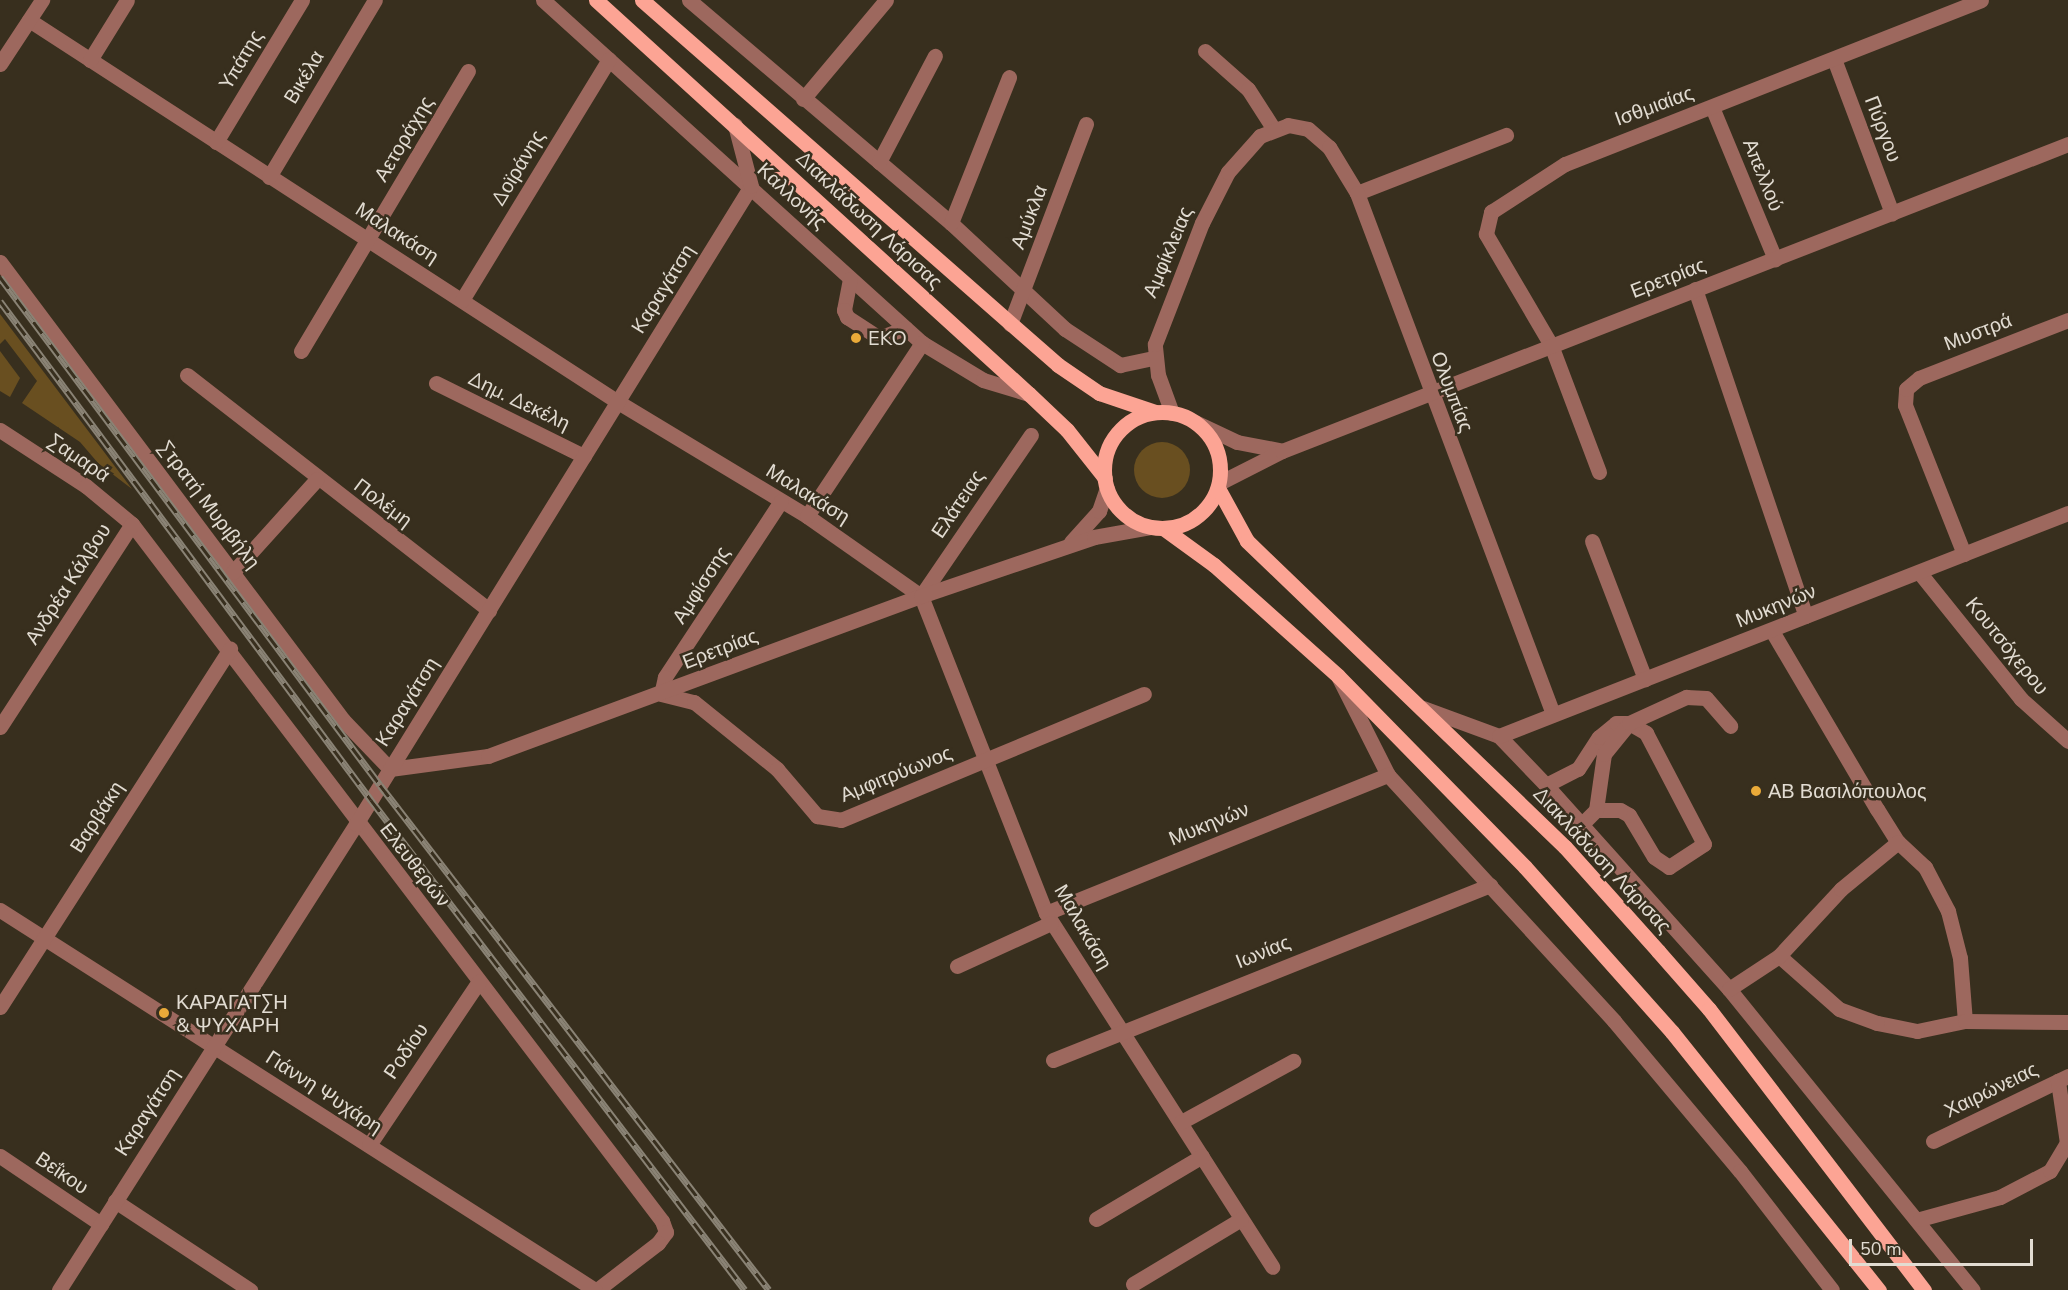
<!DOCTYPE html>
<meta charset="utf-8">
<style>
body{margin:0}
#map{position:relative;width:2068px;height:1290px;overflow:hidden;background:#382f1e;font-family:"Nunito Sans",sans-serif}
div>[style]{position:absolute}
.green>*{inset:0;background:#694f20}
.round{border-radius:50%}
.minor>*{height:15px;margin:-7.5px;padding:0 7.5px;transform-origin:7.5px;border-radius:7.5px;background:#9d685e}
.major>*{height:15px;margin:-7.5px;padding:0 7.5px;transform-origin:7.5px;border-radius:7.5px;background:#fca494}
.major>.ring{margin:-7.5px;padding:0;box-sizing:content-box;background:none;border:15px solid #fca494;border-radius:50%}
.rail>*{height:7px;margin-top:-3.5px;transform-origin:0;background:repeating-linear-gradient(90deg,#382f1e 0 14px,#8a8375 0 28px);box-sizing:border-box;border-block:2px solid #8a8375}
.dots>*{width:16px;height:16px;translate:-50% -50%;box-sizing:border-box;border:3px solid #382f1e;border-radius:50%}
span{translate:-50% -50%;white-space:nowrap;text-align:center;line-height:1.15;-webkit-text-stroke:5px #382f1e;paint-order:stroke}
.street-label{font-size:20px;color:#e2dcd2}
.poi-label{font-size:20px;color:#e2dcd2}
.left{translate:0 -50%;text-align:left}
.scale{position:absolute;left:1849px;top:1239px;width:184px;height:27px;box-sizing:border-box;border:3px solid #e2dcd2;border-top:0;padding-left:8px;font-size:18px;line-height:21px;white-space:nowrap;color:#e2dcd2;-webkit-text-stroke:4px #382f1e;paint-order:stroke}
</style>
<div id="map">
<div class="green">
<div style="clip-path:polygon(0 314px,132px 489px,98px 463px,80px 442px,22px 403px,37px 381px,5px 339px,0 344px)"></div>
<div style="clip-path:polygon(0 351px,20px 378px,10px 397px,0 391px)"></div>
<div class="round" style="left:1134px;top:442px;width:56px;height:56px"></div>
</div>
<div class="minor">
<div style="left:543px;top:0;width:511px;rotate:42.15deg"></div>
<div style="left:922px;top:343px;width:71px;rotate:31.2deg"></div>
<div style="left:983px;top:380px;width:48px;rotate:16.9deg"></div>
<div style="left:689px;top:0;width:344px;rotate:40.4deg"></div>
<div style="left:951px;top:223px;width:156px;rotate:42.9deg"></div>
<div style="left:1065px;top:329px;width:66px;rotate:33.2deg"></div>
<div style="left:1120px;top:365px;width:35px;rotate:-12deg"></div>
<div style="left:29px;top:20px;width:702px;rotate:32.97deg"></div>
<div style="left:618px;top:402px;width:221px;rotate:31.1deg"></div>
<div style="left:807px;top:516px;width:139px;rotate:35.1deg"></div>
<div style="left:921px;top:596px;width:341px;rotate:68.5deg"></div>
<div style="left:1046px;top:913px;width:420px;rotate:57.4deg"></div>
<div style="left:1205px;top:51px;width:57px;rotate:41.5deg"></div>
<div style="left:1248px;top:89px;width:46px;rotate:57.3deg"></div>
<div style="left:1834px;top:59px;width:165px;rotate:69.4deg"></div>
<div style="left:90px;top:60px;width:70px;rotate:-58.3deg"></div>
<div style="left:0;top:64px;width:77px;rotate:-56.7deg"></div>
<div style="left:803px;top:99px;width:129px;rotate:-50deg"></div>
<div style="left:1712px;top:107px;width:165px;rotate:67.5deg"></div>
<div style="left:216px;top:142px;width:166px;rotate:-58.8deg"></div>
<div style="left:879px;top:162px;width:120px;rotate:-62.2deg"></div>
<div style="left:269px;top:177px;width:206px;rotate:-59.1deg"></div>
<div style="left:1357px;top:193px;width:160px;rotate:-21.3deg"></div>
<div style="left:951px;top:223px;width:157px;rotate:-68.3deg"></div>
<div style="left:0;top:262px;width:572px;rotate:53.17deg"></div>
<div style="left:343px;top:720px;width:68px;rotate:46.2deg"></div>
<div style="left:850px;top:279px;width:32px;rotate:101deg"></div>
<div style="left:844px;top:310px;width:8px;rotate:67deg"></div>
<div style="left:847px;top:317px;width:38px;rotate:33deg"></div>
<div style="left:879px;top:338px;width:28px;rotate:-21deg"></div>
<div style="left:1695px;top:289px;width:345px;rotate:71.3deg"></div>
<div style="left:462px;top:300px;width:282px;rotate:-58.6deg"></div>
<div style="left:1010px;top:324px;width:214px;rotate:-69.2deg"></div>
<div style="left:301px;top:351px;width:326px;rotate:-59.2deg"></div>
<div style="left:187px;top:375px;width:383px;rotate:37.9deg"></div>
<div style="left:436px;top:383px;width:165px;rotate:26.3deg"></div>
<div style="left:1172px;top:413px;width:40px;rotate:-110.2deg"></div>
<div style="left:1158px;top:375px;width:31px;rotate:-96deg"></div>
<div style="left:1155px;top:344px;width:130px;rotate:-68.8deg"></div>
<div style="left:1202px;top:223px;width:57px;rotate:-63deg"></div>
<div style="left:1228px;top:172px;width:48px;rotate:-48.4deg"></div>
<div style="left:1260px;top:136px;width:30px;rotate:-21deg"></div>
<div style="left:1288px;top:125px;width:20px;rotate:11deg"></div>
<div style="left:1308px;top:129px;width:28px;rotate:41deg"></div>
<div style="left:1329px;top:147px;width:54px;rotate:58.7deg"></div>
<div style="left:1357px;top:193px;width:557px;rotate:69.38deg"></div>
<div style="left:1197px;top:423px;width:44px;rotate:25.4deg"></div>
<div style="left:1237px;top:442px;width:43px;rotate:10.8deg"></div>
<div style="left:0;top:430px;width:103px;rotate:33.1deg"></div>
<div style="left:86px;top:486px;width:60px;rotate:39.6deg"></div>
<div style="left:132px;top:524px;width:876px;rotate:52.75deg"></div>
<div style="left:662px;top:1221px;width:12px;rotate:70deg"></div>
<div style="left:666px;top:1232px;width:14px;rotate:126deg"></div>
<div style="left:658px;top:1243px;width:77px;rotate:142.4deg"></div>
<div style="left:1599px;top:472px;width:136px;rotate:-110.7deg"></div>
<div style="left:1551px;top:345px;width:129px;rotate:-120.4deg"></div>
<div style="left:1486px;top:234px;width:23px;rotate:-77deg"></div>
<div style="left:1491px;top:212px;width:88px;rotate:-33deg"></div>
<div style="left:1565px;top:164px;width:447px;rotate:-21.5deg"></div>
<div style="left:1219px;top:483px;width:71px;rotate:-26.9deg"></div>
<div style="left:1282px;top:451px;width:844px;rotate:-21.33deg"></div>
<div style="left:781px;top:501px;width:211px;rotate:123.4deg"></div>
<div style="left:665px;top:677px;width:17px;rotate:103deg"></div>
<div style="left:661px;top:694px;width:34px;rotate:14deg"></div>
<div style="left:694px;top:702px;width:107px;rotate:38.9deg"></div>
<div style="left:777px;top:769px;width:62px;rotate:49.6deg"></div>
<div style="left:817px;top:816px;width:24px;rotate:9deg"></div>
<div style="left:841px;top:820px;width:328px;rotate:-22.6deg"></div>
<div style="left:807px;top:516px;width:208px;rotate:-56.4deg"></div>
<div style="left:1592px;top:541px;width:148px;rotate:69deg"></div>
<div style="left:1071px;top:542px;width:42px;rotate:-47.9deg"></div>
<div style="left:1099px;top:511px;width:24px;rotate:-71deg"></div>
<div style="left:1964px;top:554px;width:160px;rotate:-111.6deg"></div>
<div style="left:1905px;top:405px;width:16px;rotate:-86deg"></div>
<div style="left:1906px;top:389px;width:17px;rotate:-40deg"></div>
<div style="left:1919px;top:378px;width:160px;rotate:-21.3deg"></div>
<div style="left:233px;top:572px;width:125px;rotate:-47.9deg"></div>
<div style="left:1919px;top:572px;width:163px;rotate:51.2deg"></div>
<div style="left:2021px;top:699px;width:63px;rotate:41.8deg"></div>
<div style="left:921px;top:596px;width:195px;rotate:-55.7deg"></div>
<div style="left:1772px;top:631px;width:207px;rotate:59.5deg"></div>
<div style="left:1877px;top:809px;width:39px;rotate:58deg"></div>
<div style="left:1898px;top:842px;width:37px;rotate:43deg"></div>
<div style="left:1925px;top:867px;width:50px;rotate:62.4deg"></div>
<div style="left:1948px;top:911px;width:49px;rotate:75.7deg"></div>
<div style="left:1960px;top:958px;width:63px;rotate:85.5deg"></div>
<div style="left:1965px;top:1021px;width:49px;rotate:168.2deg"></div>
<div style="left:1917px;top:1031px;width:41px;rotate:-168.7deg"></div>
<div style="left:1877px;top:1023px;width:40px;rotate:-159.8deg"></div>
<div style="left:1839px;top:1009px;width:80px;rotate:-138.5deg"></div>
<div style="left:1339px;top:678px;width:109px;rotate:63.2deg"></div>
<div style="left:1388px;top:775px;width:334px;rotate:47.4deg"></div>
<div style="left:1614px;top:1021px;width:196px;rotate:50deg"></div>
<div style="left:1740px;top:1171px;width:150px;rotate:52.3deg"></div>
<div style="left:1423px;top:708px;width:81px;rotate:20.2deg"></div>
<div style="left:1499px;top:736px;width:68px;rotate:46.2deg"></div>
<div style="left:1546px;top:785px;width:274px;rotate:48.1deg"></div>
<div style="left:1729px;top:989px;width:387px;rotate:51deg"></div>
<div style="left:0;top:727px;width:242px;rotate:-57deg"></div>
<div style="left:1499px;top:736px;width:611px;rotate:-21.4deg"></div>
<div style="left:390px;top:769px;width:99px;rotate:-7.6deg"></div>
<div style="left:488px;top:756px;width:462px;rotate:-20.3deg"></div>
<div style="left:921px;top:596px;width:183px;rotate:-18.8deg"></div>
<div style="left:1094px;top:537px;width:57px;rotate:-10.1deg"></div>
<div style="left:1546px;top:785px;width:36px;rotate:-27deg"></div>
<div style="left:1578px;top:769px;width:38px;rotate:-57deg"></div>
<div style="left:1599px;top:737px;width:22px;rotate:-39deg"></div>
<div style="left:1616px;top:723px;width:13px"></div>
<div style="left:1629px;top:723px;width:20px;rotate:30deg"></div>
<div style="left:1646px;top:733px;width:125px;rotate:62.4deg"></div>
<div style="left:1704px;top:844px;width:42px;rotate:146.7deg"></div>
<div style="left:1669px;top:867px;width:18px;rotate:-146deg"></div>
<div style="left:1654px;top:857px;width:49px;rotate:-120.8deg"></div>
<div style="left:1629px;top:815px;width:10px;rotate:-151deg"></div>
<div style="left:1620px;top:810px;width:24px;rotate:180deg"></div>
<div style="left:1596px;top:810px;width:20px;rotate:135deg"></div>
<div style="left:1596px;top:810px;width:57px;rotate:-81.9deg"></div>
<div style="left:1604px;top:754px;width:40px;rotate:-51deg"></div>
<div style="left:1629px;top:723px;width:63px;rotate:-24.5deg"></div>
<div style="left:1686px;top:697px;width:20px;rotate:3deg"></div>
<div style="left:1706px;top:698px;width:37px;rotate:49deg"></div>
<div style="left:0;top:910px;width:706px;rotate:32.56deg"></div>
<div style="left:1046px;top:913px;width:369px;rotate:-22deg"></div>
<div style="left:957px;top:966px;width:103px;rotate:-24.6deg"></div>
<div style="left:1729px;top:989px;width:60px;rotate:-33.4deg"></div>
<div style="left:1779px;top:956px;width:91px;rotate:-47.2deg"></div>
<div style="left:1841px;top:889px;width:74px;rotate:-39.5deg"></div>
<div style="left:0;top:1007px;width:426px;rotate:-57.3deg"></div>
<div style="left:1965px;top:1021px;width:103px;rotate:0.6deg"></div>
<div style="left:1053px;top:1060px;width:471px;rotate:-21.8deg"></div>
<div style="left:1181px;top:1122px;width:128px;rotate:-28.6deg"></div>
<div style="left:1933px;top:1141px;width:150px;rotate:-25.7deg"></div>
<div style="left:369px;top:1145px;width:197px;rotate:-56.1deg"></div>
<div style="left:0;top:1156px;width:122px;rotate:34deg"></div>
<div style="left:115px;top:1201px;width:162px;rotate:33.4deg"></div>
<div style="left:1096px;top:1219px;width:123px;rotate:-30.7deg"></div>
<div style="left:1920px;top:1219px;width:83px;rotate:-15.4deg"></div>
<div style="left:2000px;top:1197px;width:56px;rotate:-27.5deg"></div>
<div style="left:2050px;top:1171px;width:33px;rotate:-59deg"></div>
<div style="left:2067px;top:1143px;width:63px;rotate:-98.3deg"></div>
<div style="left:1133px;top:1284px;width:126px;rotate:-31deg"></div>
<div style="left:59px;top:1290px;width:553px;rotate:-57.49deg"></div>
<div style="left:356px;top:824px;width:750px;rotate:-58.24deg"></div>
<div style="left:751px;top:186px;width:63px;rotate:-104.7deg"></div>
</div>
<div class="major">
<div style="left:596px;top:0;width:585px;rotate:42.3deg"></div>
<div style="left:1029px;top:394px;width:52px;rotate:43.5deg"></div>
<div style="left:1067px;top:430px;width:61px;rotate:51.6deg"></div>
<div style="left:642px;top:0;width:553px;rotate:41.26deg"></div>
<div style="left:1058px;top:365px;width:50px;rotate:34.3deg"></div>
<div style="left:1099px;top:393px;width:59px;rotate:18.7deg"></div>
<div class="ring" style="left:1104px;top:412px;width:101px;height:101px"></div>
<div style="left:1218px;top:488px;width:60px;rotate:61.3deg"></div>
<div style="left:1247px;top:541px;width:441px;rotate:43.9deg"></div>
<div style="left:1565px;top:847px;width:140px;rotate:48.2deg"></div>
<div style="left:1658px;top:951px;width:77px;rotate:48.7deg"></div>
<div style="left:1709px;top:1009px;width:354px;rotate:52.6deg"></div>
<div style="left:1163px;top:528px;width:63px;rotate:36deg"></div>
<div style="left:1214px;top:565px;width:166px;rotate:41.8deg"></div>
<div style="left:1338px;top:676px;width:267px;rotate:45.6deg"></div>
<div style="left:1525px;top:867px;width:221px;rotate:48.3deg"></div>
<div style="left:1672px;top:1032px;width:331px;rotate:51.3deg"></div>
</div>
<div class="rail">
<div style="left:0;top:277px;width:634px;rotate:53.2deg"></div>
<div style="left:380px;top:785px;width:637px;rotate:52.39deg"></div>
<div style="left:0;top:301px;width:622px;rotate:53.37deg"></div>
<div style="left:371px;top:800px;width:616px;rotate:52.65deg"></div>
</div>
<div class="dots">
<div style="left:856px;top:338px;background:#eaaa39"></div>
<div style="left:1756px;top:791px;background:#eaaa39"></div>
<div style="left:164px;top:1013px;background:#eaaa39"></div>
</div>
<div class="street-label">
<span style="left:241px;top:60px;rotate:-59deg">Υπάτης</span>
<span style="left:304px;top:77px;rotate:-59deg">Βικέλα</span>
<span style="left:1654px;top:106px;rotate:-20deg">Ισθμιαίας</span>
<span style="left:1883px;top:129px;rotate:69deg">Πύργου</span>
<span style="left:404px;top:139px;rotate:-59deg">Αετοράχης</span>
<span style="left:518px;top:168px;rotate:-59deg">Δοϊράνης</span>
<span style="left:1763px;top:175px;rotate:68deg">Απελλού</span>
<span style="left:792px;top:196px;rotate:43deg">Καλλoνής</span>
<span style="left:1029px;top:217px;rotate:-69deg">Αμύκλα</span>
<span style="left:869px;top:220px;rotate:43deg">Διακλάδωση Λάρισας</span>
<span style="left:397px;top:233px;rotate:33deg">Μαλακάση</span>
<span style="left:1168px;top:252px;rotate:-67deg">Αμφίκλειας</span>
<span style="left:1668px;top:278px;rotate:-21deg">Ερετρίας</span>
<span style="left:663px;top:289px;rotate:-58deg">Καραγάτση</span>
<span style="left:1978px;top:332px;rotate:-21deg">Μυστρά</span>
<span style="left:1452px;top:392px;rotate:69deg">Ολυμπίας</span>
<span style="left:519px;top:401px;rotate:26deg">Δημ. Δεκέλη</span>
<span style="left:79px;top:458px;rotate:34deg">Σαμαρά</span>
<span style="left:808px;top:494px;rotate:32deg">Μαλακάση</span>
<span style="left:383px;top:503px;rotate:37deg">Πολέμη</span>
<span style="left:958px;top:504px;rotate:-56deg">Ελάτειας</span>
<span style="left:209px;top:505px;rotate:53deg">Στρατή Μυριβήλη</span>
<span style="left:68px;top:584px;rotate:-57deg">Ανδρέα Κάλβου</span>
<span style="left:701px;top:585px;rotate:-57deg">Αμφίσσης</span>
<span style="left:1776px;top:606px;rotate:-22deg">Μυκηνών</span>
<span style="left:2007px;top:646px;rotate:51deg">Κουτσόχερου</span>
<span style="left:720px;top:649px;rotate:-21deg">Ερετρίας</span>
<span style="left:407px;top:702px;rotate:-58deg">Καραγάτση</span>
<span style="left:896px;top:774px;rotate:-22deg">Αμφιτρύωνος</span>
<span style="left:97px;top:817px;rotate:-57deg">Βαρβάκη</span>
<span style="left:1209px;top:824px;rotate:-22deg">Μυκηνών</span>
<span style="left:1602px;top:860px;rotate:47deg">Διακλάδωση Λάρισας</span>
<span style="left:415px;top:865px;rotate:52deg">Ελευθερών</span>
<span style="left:1083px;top:927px;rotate:60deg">Μαλακάση</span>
<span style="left:1263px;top:952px;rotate:-22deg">Ιωνίας</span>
<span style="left:406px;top:1051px;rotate:-56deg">Ροδίου</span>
<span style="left:1991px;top:1090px;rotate:-26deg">Χαιρώνειας</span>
<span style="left:324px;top:1092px;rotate:33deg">Γιάννη Ψυχάρη</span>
<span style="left:147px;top:1112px;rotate:-57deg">Καραγάτση</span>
<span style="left:62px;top:1173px;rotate:34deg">Βεΐκου</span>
</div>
<div class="poi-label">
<span class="left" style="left:868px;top:338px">EKO</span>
<span class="left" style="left:1768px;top:791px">ΑΒ Βασιλόπουλος</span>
<span class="left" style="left:176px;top:1014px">ΚΑΡΑΓΑΤΣΗ<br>&amp; ΨΥΧΑΡΗ</span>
</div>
<div class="scale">50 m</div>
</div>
